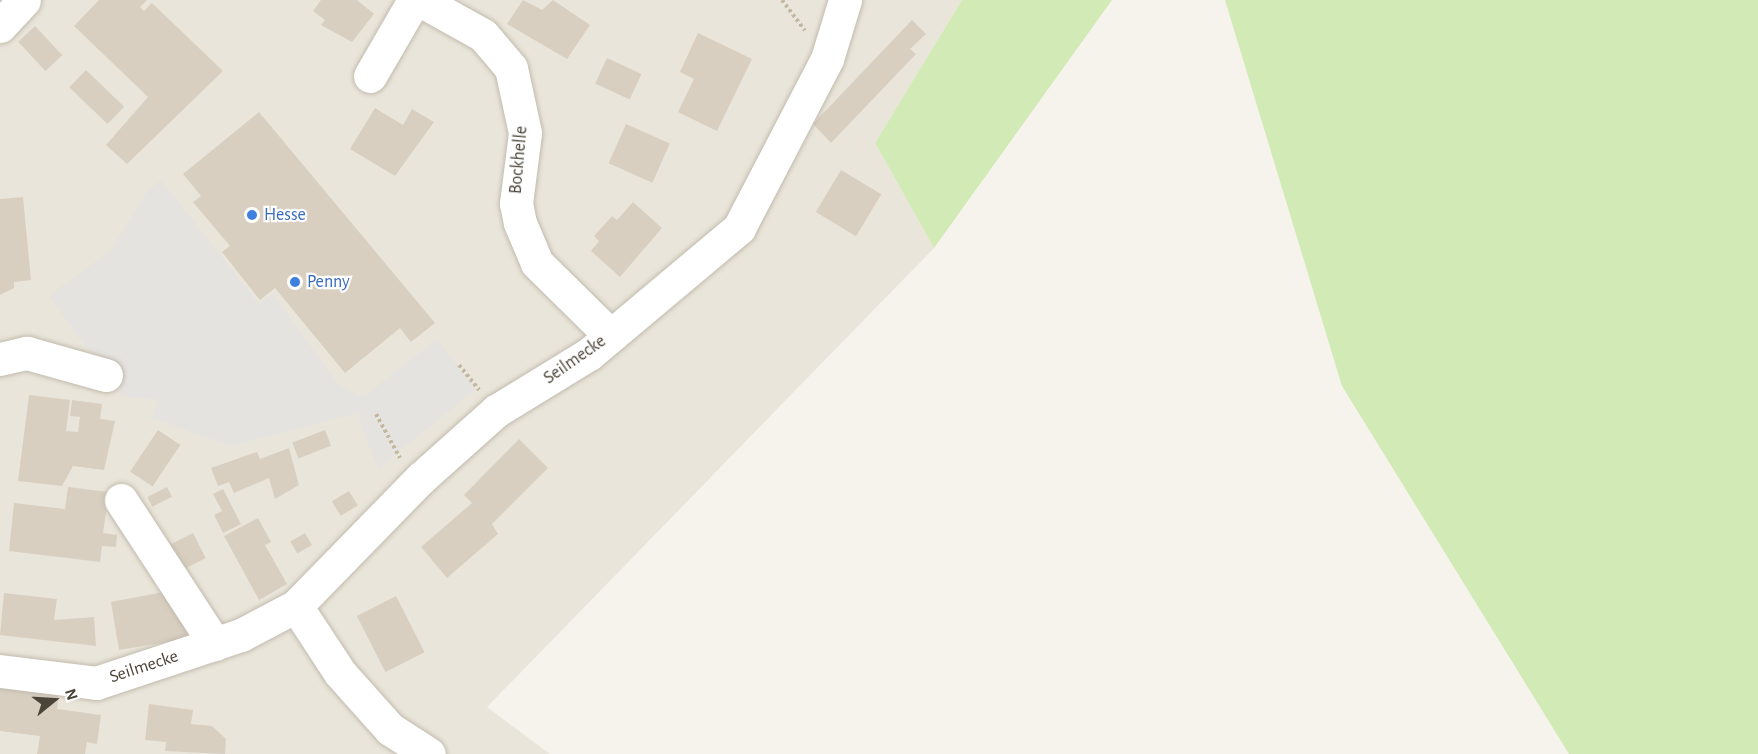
<!DOCTYPE html>
<style>
body{margin:0}
#map{position:relative;width:1758px;height:754px;overflow:hidden;background:#f6f3ec;font-family:"Alegreya Sans",sans-serif}
div>[style]{position:absolute}
.residential>*{inset:0;background:#eae5da}
.green>*{inset:0;background:#d2eab5}
.parking>*{inset:0;background:#e5e3e0}
.building>*{inset:0;background:#d8cfc1;transform-origin:0 0}
.path>*{height:4px;margin-top:-2px;transform-origin:0;background:repeating-linear-gradient(90deg,#c4b79f 0 3px,transparent 0 6px)}
.roads{filter:drop-shadow(0 0 2px #c2bbae) drop-shadow(0 0 2px #c2bbae)}
.minor>*{height:33px;margin:-16.5px;padding:0 16.5px;transform-origin:16.5px;border-radius:16.5px;background:#fff}
.dots>*{width:16px;height:16px;translate:-50% -50%;box-sizing:border-box;border:3px solid #fff;border-radius:50%}
span{translate:-50% -50%;white-space:nowrap;text-align:center;line-height:1.15;-webkit-text-stroke:4.5px #fff;paint-order:stroke}
.street-label{font-size:18px;color:#4b4439}
.shop-label{font-size:18px;color:#366cbe}
.left{translate:0 -50%;text-align:left}
.north{position:absolute;left:24px;top:670px;width:60px;height:60px;-webkit-text-stroke:4px #fff;paint-order:stroke;rotate:72deg;font-size:16px;font-weight:700;line-height:24px;text-align:center;color:#4b4439}
.north::after{content:'';display:block;margin:auto;width:21px;height:27px;background:#4b4439;clip-path:polygon(50% 0,100% 100%,50% 72%,0 100%)}
</style>
<div id="map">
<div class="residential">
<div style="clip-path:polygon(0 0,962px 0,875px 143px,934px 248px,487px 707px,550px 754px,0 754px)"></div>
</div>
<div class="green">
<div style="clip-path:polygon(962px 0,1112px 0,934px 248px,875px 143px)"></div>
<div style="clip-path:polygon(1225px 0,1758px 0,1758px 754px,1569px 754px,1342px 386px)"></div>
</div>
<div class="parking">
<div style="clip-path:polygon(161px 180px,259px 304px,273px 294px,338px 384px,363px 397px,437px 339px,476px 389px,378px 469px,357px 413px,231px 446px,152px 418px,158px 400px,122px 396px,49px 296px,111px 250px,148px 190px)"></div>
</div>
<div class="building">
<div style="clip-path:polygon(99px 0,147px 0,140px 7px,144px 11px,152px 3px,223px 71px,127px 164px,106px 145px,148px 97px,74px 26px)"></div>
<div style="clip-path:polygon(321px 0,357px 0,374px 14px,352px 42px,321px 25px,325px 20px,313px 11px)"></div>
<div style="clip-path:polygon(523px 0,542px 10px,553px 0,590px 25px,567px 59px,507px 24px)"></div>
<div style="clip-path:polygon(912px 20px,926px 34px,910px 49px,916px 54px,831px 143px,813px 124px)"></div>
<div style="left:35px;top:26px;width:40px;height:23px;rotate:47deg"></div>
<div style="clip-path:polygon(698px 33px,752px 59px,717px 131px,678px 112px,694px 79px,680px 72px)"></div>
<div style="left:607px;top:58px;width:38px;height:28px;rotate:25deg"></div>
<div style="left:86px;top:70px;width:53px;height:24px;rotate:44deg"></div>
<div style="clip-path:polygon(375px 108px,403px 125px,412px 109px,434px 122px,395px 176px,350px 149px)"></div>
<div style="clip-path:polygon(259px 112px,435px 323px,411px 342px,400px 328px,345px 373px,275px 288px,260px 300px,222px 252px,230px 246px,193px 202px,201px 196px,183px 174px)"></div>
<div style="left:626px;top:124px;width:48px;height:43px;rotate:24deg"></div>
<div style="left:841px;top:170px;width:47px;height:49px;rotate:31deg"></div>
<div style="clip-path:polygon(23px 197px,31px 280px,14px 282px,14px 288px,0 295px,0 199px)"></div>
<div style="clip-path:polygon(633px 202px,662px 228px,620px 277px,591px 251px,599px 241px,594px 236px,612px 216px,617px 220px)"></div>
<div style="clip-path:polygon(29px 395px,70px 400px,66px 431px,78px 432px,80px 417px,70px 416px,72px 400px,102px 404px,100px 419px,115px 421px,104px 470px,73px 466px,62px 486px,18px 481px)"></div>
<div style="left:158px;top:430px;width:27px;height:50px;rotate:34deg"></div>
<div style="left:325px;top:430px;width:17px;height:35px;rotate:69deg"></div>
<div style="clip-path:polygon(519px 439px,548px 468px,492px 524px,498px 534px,447px 578px,421px 547px,472px 503px,464px 495px)"></div>
<div style="clip-path:polygon(289px 448px,299px 485px,275px 499px,269px 478px,234px 493px,229px 482px,218px 486px,211px 468px,257px 452px,260px 459px)"></div>
<div style="clip-path:polygon(68px 487px,109px 492px,103px 533px,117px 535px,116px 547px,102px 546px,100px 562px,9px 551px,14px 503px,65px 509px)"></div>
<div style="left:167px;top:487px;width:11px;height:22px;rotate:63deg"></div>
<div style="clip-path:polygon(223px 489px,241px 524px,223px 533px,214px 515px,222px 511px,213px 494px)"></div>
<div style="left:349px;top:491px;width:17px;height:20px;rotate:59deg"></div>
<div style="clip-path:polygon(258px 518px,271px 542px,265px 545px,287px 584px,259px 600px,224px 536px)"></div>
<div style="left:193px;top:533px;width:28px;height:32px;rotate:63deg"></div>
<div style="left:305px;top:533px;width:14px;height:17px;rotate:60deg"></div>
<div style="clip-path:polygon(174px 590px,191px 638px,119px 650px,111px 602px)"></div>
<div style="clip-path:polygon(4px 593px,57px 599px,54px 620px,94px 617px,96px 646px,0 635px)"></div>
<div style="left:396px;top:596px;width:63px;height:44px;rotate:63deg"></div>
<div style="clip-path:polygon(0 685px,59px 693px,57px 709px,101px 715px,97px 744px,87px 742px,85px 754px,37px 754px,40px 736px,0 731px)"></div>
<div style="clip-path:polygon(149px 704px,193px 710px,191px 724px,212px 726px,226px 739px,225px 754px,165px 751px,166px 742px,145px 740px)"></div>
</div>
<div class="path">
<div style="left:782px;top:0;width:38px;rotate:53deg"></div>
<div style="left:459px;top:365px;width:32px;rotate:51deg"></div>
<div style="left:376px;top:414px;width:50px;rotate:61.4deg"></div>
</div>
<div class="roads">
<div class="minor">
<div style="left:420px;top:0;width:72px;rotate:29.1deg"></div>
<div style="left:483px;top:35px;width:43px;rotate:49.7deg"></div>
<div style="left:511px;top:68px;width:66px;rotate:77.8deg"></div>
<div style="left:525px;top:133px;width:71px;rotate:97.3deg"></div>
<div style="left:516px;top:203px;width:20px;rotate:79deg"></div>
<div style="left:520px;top:223px;width:43px;rotate:67deg"></div>
<div style="left:537px;top:263px;width:103px;rotate:44.6deg"></div>
<div style="left:0;top:26px;width:35px;rotate:-47deg"></div>
<div style="left:370px;top:76px;width:88px;rotate:-59.9deg"></div>
<div style="left:0;top:359px;width:28px;rotate:-13deg"></div>
<div style="left:27px;top:353px;width:82px;rotate:15.6deg"></div>
<div style="left:121px;top:500px;width:172px;rotate:56.9deg"></div>
<div style="left:296px;top:606px;width:80px;rotate:56.7deg"></div>
<div style="left:340px;top:673px;width:75px;rotate:48.2deg"></div>
<div style="left:390px;top:729px;width:46px;rotate:32.7deg"></div>
<div style="left:0;top:671px;width:97px;rotate:7.1deg"></div>
<div style="left:96px;top:683px;width:153px;rotate:-18.3deg"></div>
<div style="left:241px;top:635px;width:62px;rotate:-27.8deg"></div>
<div style="left:296px;top:606px;width:179px;rotate:-45.7deg"></div>
<div style="left:421px;top:478px;width:101px;rotate:-41.8deg"></div>
<div style="left:496px;top:411px;width:109px;rotate:-31.5deg"></div>
<div style="left:589px;top:354px;width:196px;rotate:-40deg"></div>
<div style="left:739px;top:228px;width:191px;rotate:-62.5deg"></div>
<div style="left:827px;top:59px;width:62px;rotate:-73deg"></div>
</div>
</div>
<div class="dots">
<div style="left:252px;top:215px;background:#3f7fe0"></div>
<div style="left:295px;top:282px;background:#3f7fe0"></div>
</div>
<div class="street-label">
<span style="left:519px;top:160px;rotate:-85deg">Bockhelle</span>
<span style="left:575px;top:360px;rotate:-35deg">Seilmecke</span>
<span style="left:144px;top:667px;rotate:-18deg">Seilmecke</span>
</div>
<div class="shop-label">
<span class="left" style="left:264px;top:215px">Hesse</span>
<span class="left" style="left:307px;top:282px">Penny</span>
</div>
<div class="north">N</div>
</div>
